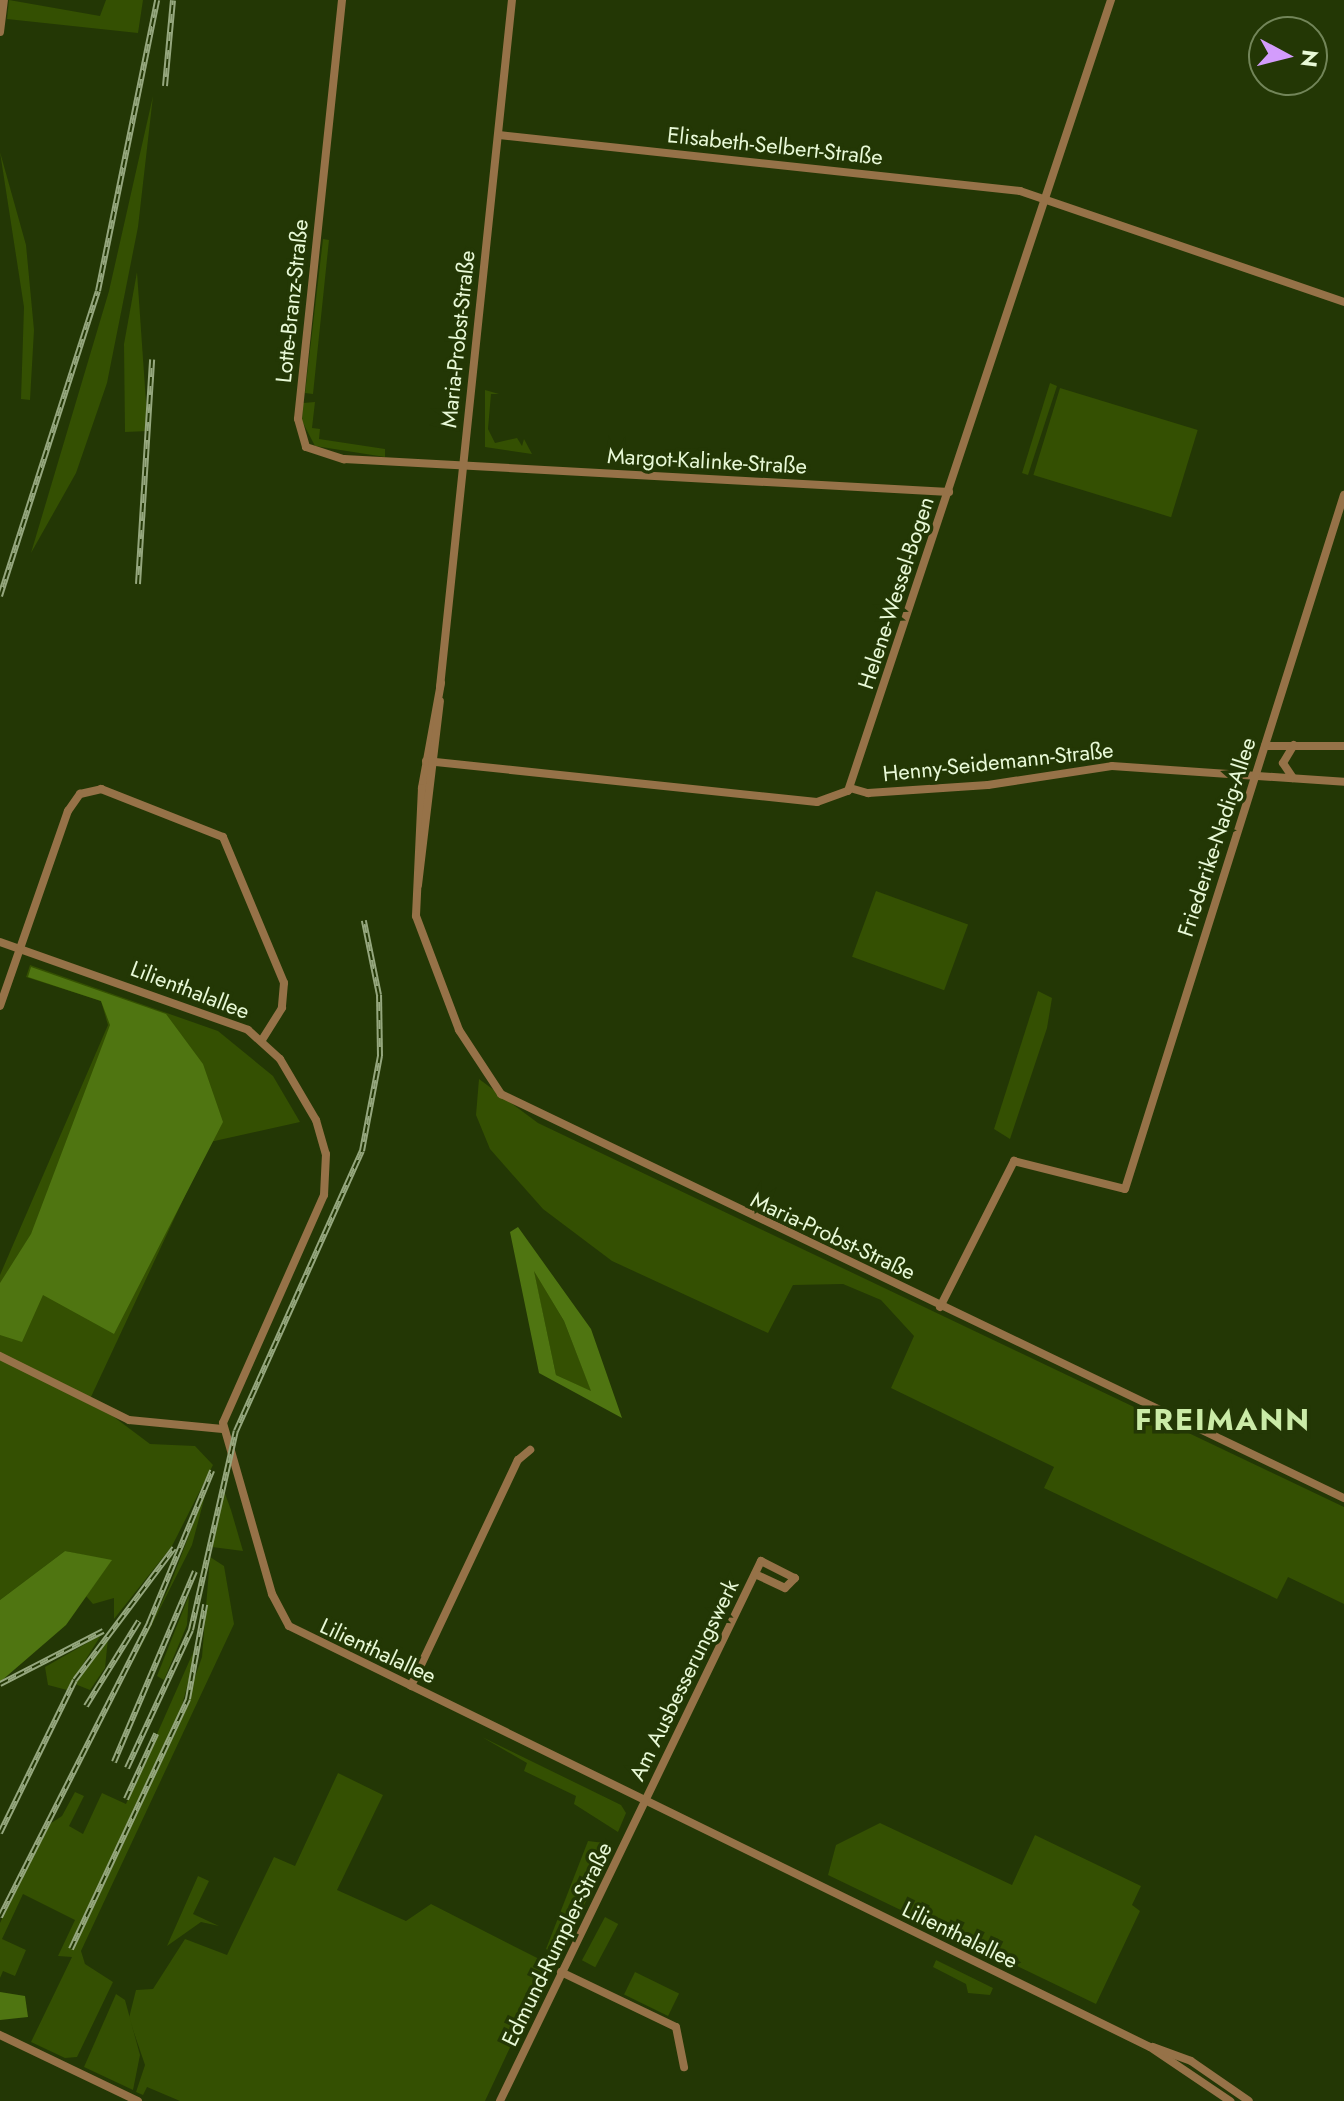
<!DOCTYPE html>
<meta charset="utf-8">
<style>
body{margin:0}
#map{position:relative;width:1344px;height:2101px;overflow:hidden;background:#233705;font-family:Jost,sans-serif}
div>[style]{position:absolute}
.green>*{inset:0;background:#345002;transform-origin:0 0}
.forest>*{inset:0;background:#4f7511}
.street>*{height:8px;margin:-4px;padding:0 4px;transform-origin:4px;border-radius:4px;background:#967248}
.rail>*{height:6px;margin-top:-3px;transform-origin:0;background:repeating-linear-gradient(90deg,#233705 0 9px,#95a77e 0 18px);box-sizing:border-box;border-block:2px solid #95a77e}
span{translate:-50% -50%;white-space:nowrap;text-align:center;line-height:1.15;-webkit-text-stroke:7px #233705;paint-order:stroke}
.street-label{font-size:22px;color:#e8f9d7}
.district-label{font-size:30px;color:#caeba7;font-weight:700;letter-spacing:2px}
.north{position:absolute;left:1248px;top:16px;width:80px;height:80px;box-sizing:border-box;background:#233705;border:2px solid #728559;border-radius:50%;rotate:97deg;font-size:22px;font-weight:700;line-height:32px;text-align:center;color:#e8f9d7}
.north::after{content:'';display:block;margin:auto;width:28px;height:36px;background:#d39cfc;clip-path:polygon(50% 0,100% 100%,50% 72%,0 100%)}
</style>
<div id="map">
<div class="green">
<div style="clip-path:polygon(9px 0,100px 16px,106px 0,143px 0,138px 33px,7px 19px)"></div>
<div style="clip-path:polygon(153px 96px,138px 227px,107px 383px,76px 473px,31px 553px,109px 291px)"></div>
<div style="clip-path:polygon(0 152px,26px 245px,34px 330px,30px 400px,21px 399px,24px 307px)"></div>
<div style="clip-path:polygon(323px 239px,329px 240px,313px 394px,305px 393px)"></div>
<div style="clip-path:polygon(137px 272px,148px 431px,125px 432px,124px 344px)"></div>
<div style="clip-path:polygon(1050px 383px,1057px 386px,1028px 475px,1022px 473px)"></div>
<div style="left:1060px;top:388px;width:144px;height:91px;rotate:17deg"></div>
<div style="clip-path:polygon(485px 390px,499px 394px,491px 394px,488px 429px,495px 443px,517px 438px,522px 446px,524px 439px,532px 454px,485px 447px)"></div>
<div style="clip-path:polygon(315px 402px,312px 428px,320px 429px,319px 439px,385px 449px,385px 457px,315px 446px,302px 421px,303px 403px)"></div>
<div style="left:876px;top:891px;width:98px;height:70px;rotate:20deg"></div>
<div style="clip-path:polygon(30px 965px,218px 1031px,273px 1076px,300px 1122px,210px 1142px,90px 1399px,150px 1444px,195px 1446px,213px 1465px,172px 1546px,114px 1619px,114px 1598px,93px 1604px,86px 1596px,111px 1561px,65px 1551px,0 1600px,0 1275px,108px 1025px,101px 1001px,26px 977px)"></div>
<div style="clip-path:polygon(1038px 991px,1052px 998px,1047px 1028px,1010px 1139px,994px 1129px)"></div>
<div style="clip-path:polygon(479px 1079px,538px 1123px,1344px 1507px,1344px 1604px,1288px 1577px,1277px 1599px,1044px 1488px,1054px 1467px,891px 1388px,914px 1336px,881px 1300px,843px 1284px,793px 1285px,768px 1333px,612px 1261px,543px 1209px,490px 1149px,476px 1115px)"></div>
<div style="clip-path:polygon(533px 1268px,564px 1321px,592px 1392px,556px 1375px)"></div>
<div style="clip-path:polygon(207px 1488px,192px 1545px,130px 1668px,170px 1585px)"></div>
<div style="clip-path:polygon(224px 1491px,231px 1510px,243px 1551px,212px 1547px)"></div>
<div style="clip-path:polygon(210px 1557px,224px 1566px,234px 1624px,81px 1951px,85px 1964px,113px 1982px,77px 2057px,65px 2058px,31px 2042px,72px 1957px,58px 1956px,75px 1920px,23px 1894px,2px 1939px,26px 1950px,15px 1976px,3px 1971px,0 1978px,0 1923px,45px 1827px,62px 1816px,75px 1792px,84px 1796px,69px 1826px,83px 1834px,102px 1793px,126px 1804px,200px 1637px,174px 1736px,202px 1657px)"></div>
<div style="clip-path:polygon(189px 1595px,187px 1625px,164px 1680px,157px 1676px)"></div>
<div style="clip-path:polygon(101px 1635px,67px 1690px,48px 1685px,45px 1667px)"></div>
<div style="clip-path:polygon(108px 1638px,105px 1668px,90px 1690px,75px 1684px)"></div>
<div style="clip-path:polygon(482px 1737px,621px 1805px,626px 1813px,618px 1832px,574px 1804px,576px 1796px,524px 1771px,527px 1763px)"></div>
<div style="clip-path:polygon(338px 1773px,383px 1795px,337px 1890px,406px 1921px,431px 1904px,549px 1964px,485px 2101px,180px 2101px,147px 2087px,143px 2095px,136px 2092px,145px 2065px,129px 2018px,136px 1990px,153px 1989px,185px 1939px,227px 1955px,274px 1857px,295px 1866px)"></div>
<div style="clip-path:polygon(880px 1823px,1012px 1885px,1035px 1835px,1141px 1886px,1132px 1905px,1140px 1911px,1096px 2004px,828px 1875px,836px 1845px)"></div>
<div style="clip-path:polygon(588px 1841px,613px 1844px,560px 1956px,546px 1949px)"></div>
<div style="clip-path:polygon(198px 1876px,209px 1881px,193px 1914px,219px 1926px,201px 1922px,167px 1946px)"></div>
<div style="left:605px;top:1917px;width:15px;height:49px;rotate:28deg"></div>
<div style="clip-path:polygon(936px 1960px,993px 1988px,990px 1995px,968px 1993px,966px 1984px,933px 1967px)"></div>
<div style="left:635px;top:1972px;width:49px;height:25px;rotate:26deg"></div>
<div style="clip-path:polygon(116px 1994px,125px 2000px,140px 2055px,133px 2090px,84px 2067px)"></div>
</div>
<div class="forest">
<div style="clip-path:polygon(31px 967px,166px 1014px,203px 1064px,223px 1122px,114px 1334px,43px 1295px,22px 1342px,0 1335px,0 1283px,31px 1234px,110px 1025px,101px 1001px,28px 977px)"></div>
<div style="clip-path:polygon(evenodd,518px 1227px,591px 1329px,622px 1418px,539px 1373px,510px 1232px,518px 1227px,534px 1271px,564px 1321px,591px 1391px,556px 1375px,534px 1271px)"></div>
<div style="clip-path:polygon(65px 1551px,112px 1560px,66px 1625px,0 1682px,0 1600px)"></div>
<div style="clip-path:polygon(0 1992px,25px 1996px,28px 2017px,0 2020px)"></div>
</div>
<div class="street">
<div style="left:342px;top:0;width:421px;rotate:96deg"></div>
<div style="left:298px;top:419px;width:29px;rotate:74deg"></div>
<div style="left:306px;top:447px;width:40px;rotate:18deg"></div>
<div style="left:344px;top:459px;width:606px;rotate:3.12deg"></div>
<div style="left:0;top:32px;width:32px;rotate:-83deg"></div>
<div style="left:499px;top:135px;width:524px;rotate:6.13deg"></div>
<div style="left:1020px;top:191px;width:342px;rotate:18.9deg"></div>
<div style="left:441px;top:683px;width:107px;rotate:100.3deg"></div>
<div style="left:422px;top:788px;width:128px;rotate:92.7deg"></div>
<div style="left:416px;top:916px;width:122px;rotate:69.3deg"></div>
<div style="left:459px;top:1030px;width:77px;rotate:56.7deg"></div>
<div style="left:501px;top:1094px;width:935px;rotate:25.61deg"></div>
<div style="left:440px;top:687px;width:691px;rotate:-84.02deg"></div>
<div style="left:1265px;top:746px;width:79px"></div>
<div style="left:426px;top:761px;width:393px;rotate:6deg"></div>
<div style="left:817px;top:802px;width:33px;rotate:-20deg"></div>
<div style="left:848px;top:791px;width:834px;rotate:-71.61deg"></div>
<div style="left:1293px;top:778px;width:18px;rotate:-124deg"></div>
<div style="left:1283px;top:763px;width:21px;rotate:-59deg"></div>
<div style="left:850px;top:788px;width:19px;rotate:16deg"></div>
<div style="left:868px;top:793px;width:120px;rotate:-3.8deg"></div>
<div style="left:988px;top:785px;width:125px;rotate:-8.7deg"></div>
<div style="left:1112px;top:766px;width:233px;rotate:3.9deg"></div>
<div style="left:418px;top:885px;width:185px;rotate:-83.2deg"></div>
<div style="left:0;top:942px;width:263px;rotate:19.5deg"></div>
<div style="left:248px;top:1030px;width:43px;rotate:42.2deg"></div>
<div style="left:280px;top:1059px;width:71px;rotate:59.5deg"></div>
<div style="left:316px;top:1120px;width:35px;rotate:74deg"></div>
<div style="left:326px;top:1154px;width:41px;rotate:92.8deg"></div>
<div style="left:324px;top:1195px;width:249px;rotate:113.9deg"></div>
<div style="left:223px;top:1423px;width:178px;rotate:74deg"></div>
<div style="left:272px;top:1594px;width:36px;rotate:62deg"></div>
<div style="left:289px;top:1626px;width:958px;rotate:26.06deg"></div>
<div style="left:1150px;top:2047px;width:97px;rotate:34deg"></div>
<div style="left:0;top:1006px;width:207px;rotate:-70.8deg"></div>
<div style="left:68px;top:811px;width:21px;rotate:-55deg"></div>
<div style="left:80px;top:794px;width:22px;rotate:-13deg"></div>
<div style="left:101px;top:789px;width:131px;rotate:21.5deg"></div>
<div style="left:223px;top:837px;width:158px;rotate:67.3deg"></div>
<div style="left:284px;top:983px;width:25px;rotate:95deg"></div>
<div style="left:282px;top:1008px;width:38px;rotate:122deg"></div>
<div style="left:940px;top:1307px;width:164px;rotate:-63.1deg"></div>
<div style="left:1014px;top:1161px;width:114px;rotate:14.2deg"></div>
<div style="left:1125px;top:1189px;width:728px;rotate:-72.49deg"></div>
<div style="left:0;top:1356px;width:144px;rotate:26.4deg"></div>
<div style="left:129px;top:1420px;width:94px;rotate:5.5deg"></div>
<div style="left:411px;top:1686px;width:250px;rotate:-64.7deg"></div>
<div style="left:518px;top:1460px;width:16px;rotate:-40deg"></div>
<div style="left:561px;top:1972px;width:127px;rotate:25.6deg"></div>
<div style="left:676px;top:2027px;width:41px;rotate:78.7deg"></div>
<div style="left:0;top:2035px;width:153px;rotate:25.6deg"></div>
<div style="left:1153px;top:2047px;width:40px;rotate:20.2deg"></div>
<div style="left:1191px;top:2061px;width:70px;rotate:34.6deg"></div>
<div style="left:500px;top:2101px;width:600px;rotate:-64.2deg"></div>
<div style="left:761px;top:1561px;width:38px;rotate:27deg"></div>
<div style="left:795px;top:1578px;width:14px;rotate:135deg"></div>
<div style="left:785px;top:1588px;width:33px;rotate:-155deg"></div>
</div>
<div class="rail">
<div style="left:165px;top:86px;width:86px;rotate:-84.7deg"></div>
<div style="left:138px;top:584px;width:225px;rotate:-86.4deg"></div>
<div style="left:0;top:596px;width:320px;rotate:-72.2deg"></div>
<div style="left:98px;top:291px;width:297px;rotate:-78.5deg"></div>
<div style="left:0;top:1684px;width:116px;rotate:-27.2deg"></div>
<div style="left:86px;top:1706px;width:100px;rotate:-58.1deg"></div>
<div style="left:114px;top:1762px;width:207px;rotate:-67deg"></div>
<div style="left:127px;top:1768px;width:152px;rotate:-65.1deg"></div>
<div style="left:191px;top:1630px;width:204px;rotate:-77.3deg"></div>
<div style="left:236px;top:1431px;width:307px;rotate:-65.8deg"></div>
<div style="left:362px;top:1151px;width:97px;rotate:-79.3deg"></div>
<div style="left:380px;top:1056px;width:61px;rotate:-90.9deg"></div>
<div style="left:379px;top:995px;width:76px;rotate:-101.5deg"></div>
<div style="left:126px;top:1799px;width:72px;rotate:-65.2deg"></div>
<div style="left:0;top:1833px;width:170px;rotate:-63.9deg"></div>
<div style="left:75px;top:1680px;width:165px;rotate:-53.1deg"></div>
<div style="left:0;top:1917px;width:330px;rotate:-63.1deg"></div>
<div style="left:149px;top:1623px;width:165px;rotate:-67.5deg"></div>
<div style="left:71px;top:1949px;width:276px;rotate:-64.9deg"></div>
<div style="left:188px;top:1699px;width:96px;rotate:-79.7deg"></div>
</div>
<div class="street-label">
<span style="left:775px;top:146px;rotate:6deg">Elisabeth-Selbert-Straße</span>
<span style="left:292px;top:301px;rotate:-84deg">Lotte-Branz-Straße</span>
<span style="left:458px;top:339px;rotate:-84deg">Maria-Probst-Straße</span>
<span style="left:707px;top:461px;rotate:3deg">Margot-Kalinke-Straße</span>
<span style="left:896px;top:593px;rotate:-72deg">Helene-Wessel-Bogen</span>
<span style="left:998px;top:762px;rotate:-6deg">Henny-Seidemann-Straße</span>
<span style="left:1217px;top:837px;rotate:-72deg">Friederike-Nadig-Allee</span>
<span style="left:190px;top:990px;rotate:21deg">Lilienthalallee</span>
<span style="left:833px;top:1236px;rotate:25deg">Maria-Probst-Straße</span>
<span style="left:378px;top:1651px;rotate:25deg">Lilienthalallee</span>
<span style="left:684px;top:1680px;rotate:-64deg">Am Ausbesserungswerk</span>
<span style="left:960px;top:1935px;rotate:26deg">Lilienthalallee</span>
<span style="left:557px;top:1944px;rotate:-64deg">Edmund-Rumpler-Straße</span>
</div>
<div class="district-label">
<span style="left:1223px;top:1420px">FREIMANN</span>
</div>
<div class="north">N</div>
</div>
